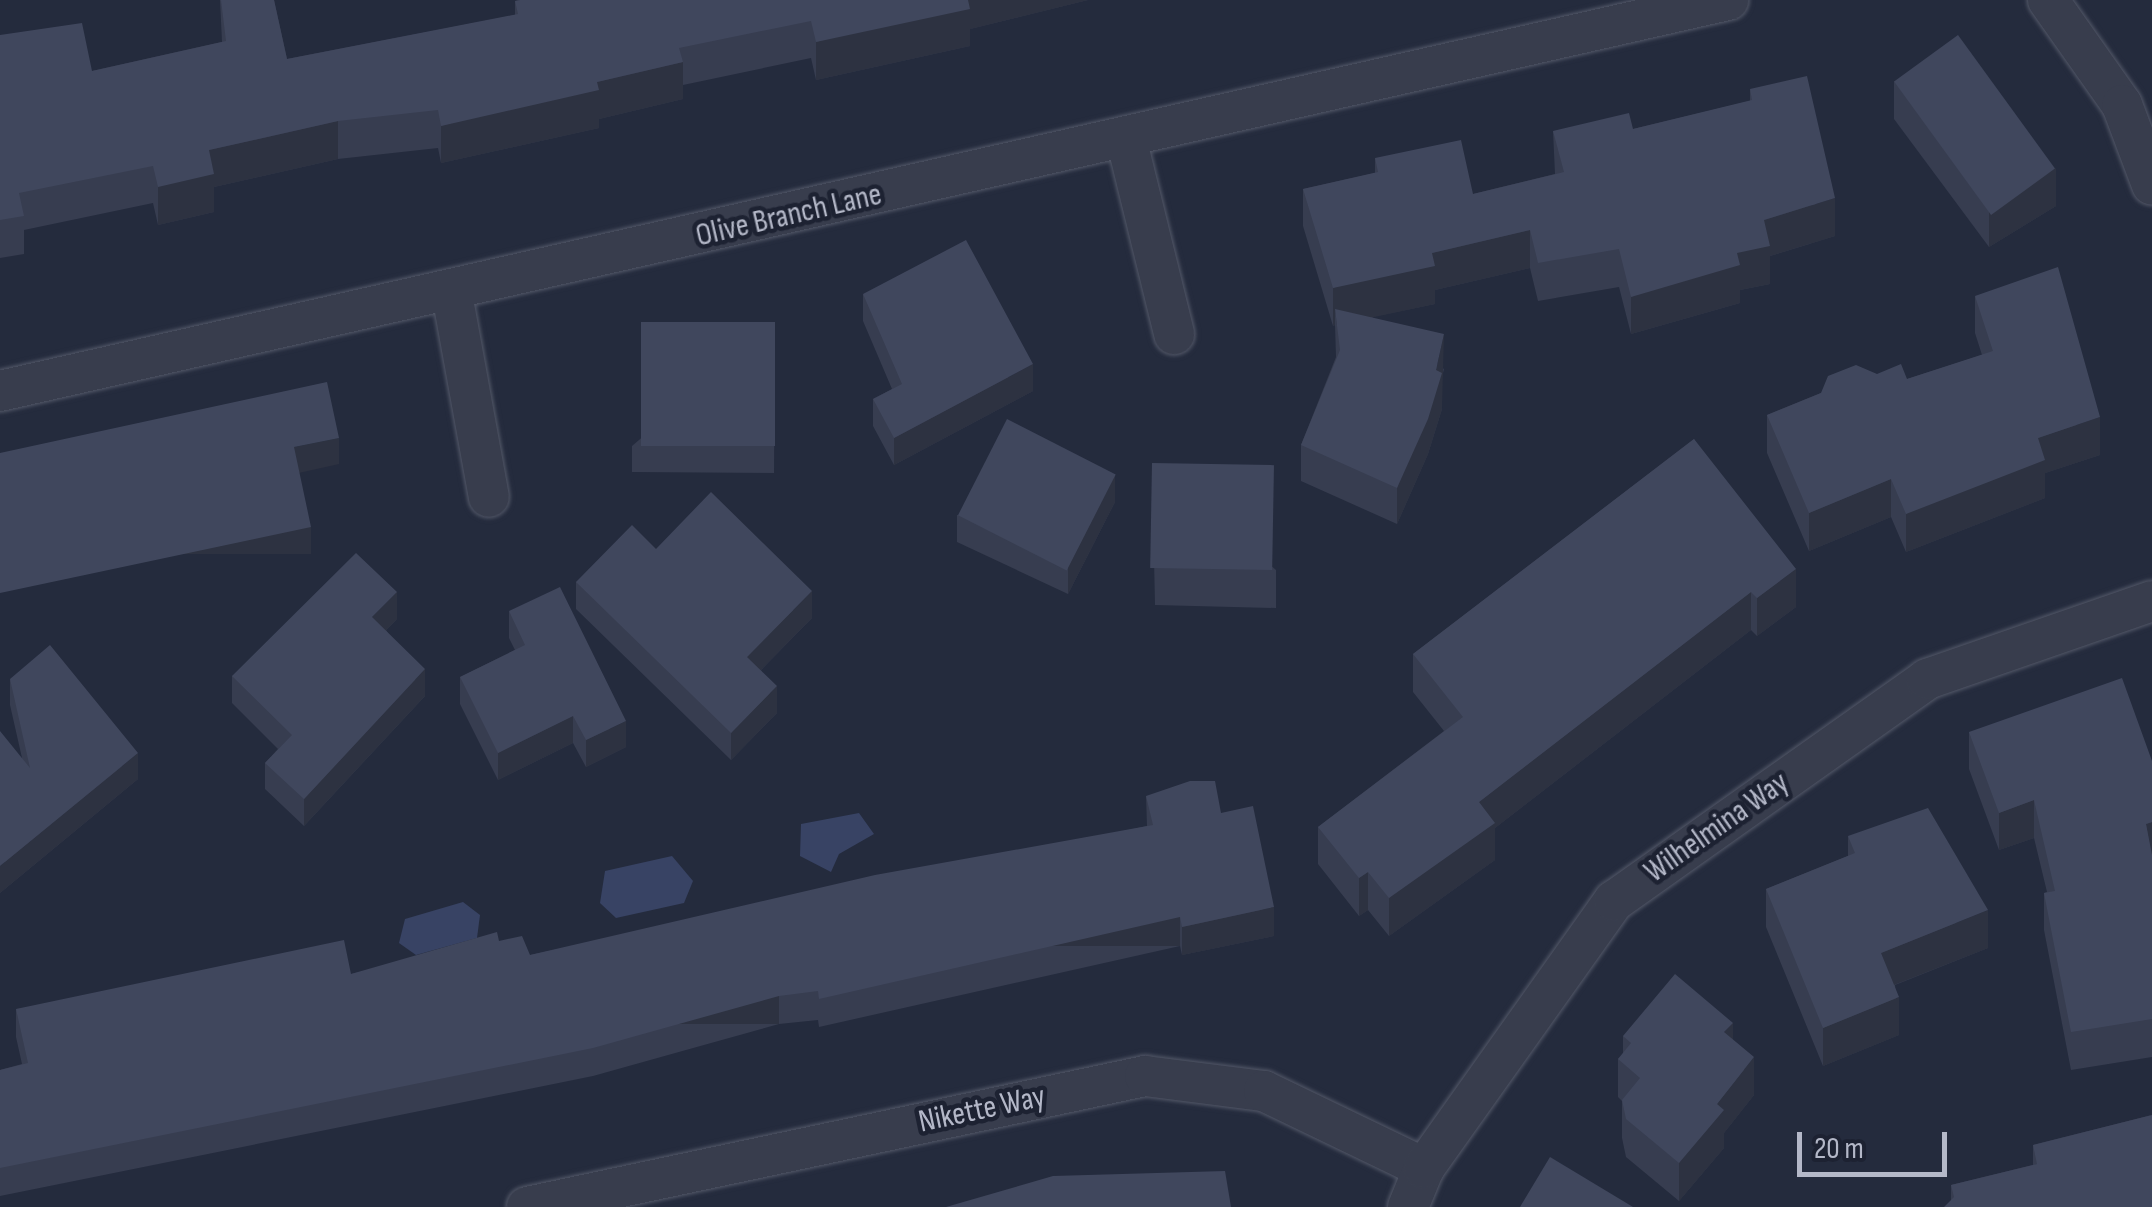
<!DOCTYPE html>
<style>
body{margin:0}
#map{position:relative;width:2152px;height:1207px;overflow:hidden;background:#242b3d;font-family:"Sofia Sans Condensed",sans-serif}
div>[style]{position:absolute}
.water>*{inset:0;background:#384364}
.roads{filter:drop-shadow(0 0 2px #535868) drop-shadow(0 0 2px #535868)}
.street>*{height:40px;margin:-20px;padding:0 20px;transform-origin:20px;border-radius:20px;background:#383d4d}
.wall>*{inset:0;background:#373d50}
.shaded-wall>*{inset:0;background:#2d3241;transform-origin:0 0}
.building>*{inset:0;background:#40475d;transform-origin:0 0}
span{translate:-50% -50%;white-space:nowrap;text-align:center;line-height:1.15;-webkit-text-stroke:9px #1d2232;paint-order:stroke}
.street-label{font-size:32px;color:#b4b8c8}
.scale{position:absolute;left:1797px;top:1132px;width:150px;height:45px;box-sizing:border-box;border:5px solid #b4b8c8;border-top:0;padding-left:12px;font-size:30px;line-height:35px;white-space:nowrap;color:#b4b8c8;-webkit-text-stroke:8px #1d2232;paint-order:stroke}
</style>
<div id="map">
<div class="water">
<div style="clip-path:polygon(859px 813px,874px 834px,839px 854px,831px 872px,800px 856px,801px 824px)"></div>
<div style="clip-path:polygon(672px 856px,693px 881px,684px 903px,616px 918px,600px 903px,605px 871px)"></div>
<div style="clip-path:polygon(463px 902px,480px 915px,477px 938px,416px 955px,399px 943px,405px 919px)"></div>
</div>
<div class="roads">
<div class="street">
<div style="left:2048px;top:0;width:128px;rotate:54.8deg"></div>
<div style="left:2122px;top:105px;width:85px;rotate:69.4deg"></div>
<div style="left:1126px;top:138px;width:202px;rotate:76.2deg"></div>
<div style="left:452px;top:294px;width:206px;rotate:79.7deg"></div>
<div style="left:0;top:391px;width:1772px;rotate:-12.75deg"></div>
<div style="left:527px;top:1207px;width:632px;rotate:-11.97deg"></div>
<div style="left:1145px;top:1076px;width:120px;rotate:7.2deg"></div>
<div style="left:1264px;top:1091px;width:178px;rotate:25.7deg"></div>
<div style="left:1408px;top:1207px;width:42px;rotate:-67.7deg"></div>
<div style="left:1424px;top:1168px;width:328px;rotate:-54.6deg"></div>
<div style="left:1614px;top:901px;width:384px;rotate:-35.3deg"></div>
<div style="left:1927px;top:679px;width:238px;rotate:-19.1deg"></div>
</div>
</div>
<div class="wall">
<div style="clip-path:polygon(220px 0,274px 0,287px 59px,515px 15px,515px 1px,520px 0,1088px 0,970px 29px,970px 46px,816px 80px,811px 58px,683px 85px,683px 99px,599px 119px,599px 128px,441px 163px,438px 148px,338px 159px,214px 187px,214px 212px,158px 225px,153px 203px,24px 230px,24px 254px,0 258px,0 35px,92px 71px,222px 42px)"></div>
<div style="clip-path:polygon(1894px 81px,2056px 206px,1989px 247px,1894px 119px)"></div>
<div style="clip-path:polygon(1750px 89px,1835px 236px,1770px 256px,1770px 284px,1740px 290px,1740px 303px,1631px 334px,1619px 287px,1538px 301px,1530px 268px,1435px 290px,1435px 304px,1372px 317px,1444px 369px,1442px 377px,1442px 409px,1428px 454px,1397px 524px,1301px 481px,1301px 445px,1336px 357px,1335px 325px,1333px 326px,1303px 226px,1303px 189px,1375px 173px,1375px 158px,1473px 194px,1555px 174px,1553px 131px,1633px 129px,1750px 101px)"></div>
<div style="clip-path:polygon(863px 294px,1033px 391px,894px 465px,873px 426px,873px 399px,892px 389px,863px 321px)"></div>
<div style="clip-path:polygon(1975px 296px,2100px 455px,2045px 473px,2045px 498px,1906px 552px,1891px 517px,1809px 551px,1767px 453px,1767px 415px,1821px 393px,1877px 374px,1907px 379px,1982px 355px,1975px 333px)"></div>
<div style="clip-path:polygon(775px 323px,774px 473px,632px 472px,632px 446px)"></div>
<div style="clip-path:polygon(1694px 439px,1796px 607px,1757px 636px,1751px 630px,1495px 828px,1495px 860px,1389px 936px,1368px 910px,1359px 916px,1318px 864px,1318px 827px,1444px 731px,1413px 692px,1413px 654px)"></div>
<div style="clip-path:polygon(1152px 463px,1276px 570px,1276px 608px,1155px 605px)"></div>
<div style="clip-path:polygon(1115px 502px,1068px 594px,957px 542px,957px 515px)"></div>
<div style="clip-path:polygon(656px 549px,812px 618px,761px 670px,777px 713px,731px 760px,576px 609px,576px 582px)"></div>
<div style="clip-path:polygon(509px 611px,626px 747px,586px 767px,573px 743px,498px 780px,460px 704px,460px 677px,515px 650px,509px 638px)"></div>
<div style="clip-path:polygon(397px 619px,386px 630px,425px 696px,304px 826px,265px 789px,265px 763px,278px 749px,232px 703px,232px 676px)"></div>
<div style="clip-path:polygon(10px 679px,138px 779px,0 893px,22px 758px,10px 705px)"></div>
<div style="clip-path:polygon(1969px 732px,2152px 761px,2152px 1057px,2071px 1070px,2044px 930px,2044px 893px,2047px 892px,2034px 838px,1999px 850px,1969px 769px)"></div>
<div style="clip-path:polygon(1146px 796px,1221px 813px,1274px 936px,1182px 955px,1180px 946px,819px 1027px,818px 1020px,779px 1024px,593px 1076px,0 1196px,0 1070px,22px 1064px,16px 1037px,16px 1009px,351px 974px,499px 941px,530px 955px,1147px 826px)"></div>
<div style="clip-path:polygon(1848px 836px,1988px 948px,1895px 985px,1899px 1035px,1823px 1066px,1766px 927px,1766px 889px,1848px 856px)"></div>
<div style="clip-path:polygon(1623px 1036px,1733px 1040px,1754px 1095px,1724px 1133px,1724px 1148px,1679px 1201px,1626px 1157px,1622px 1138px,1622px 1101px,1618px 1097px,1618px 1059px,1623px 1054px)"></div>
<div style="clip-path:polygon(2152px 1115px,1951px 1201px,1951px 1185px,2033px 1165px,2033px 1145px)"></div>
</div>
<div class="shaded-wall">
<div style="clip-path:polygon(966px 0,1088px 0,970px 29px,970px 46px,816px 80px,816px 42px)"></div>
<div style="clip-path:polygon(683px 62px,683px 99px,599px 119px,599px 128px,441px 163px,441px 126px,597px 82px)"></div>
<div style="clip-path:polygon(338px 121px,338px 159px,214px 187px,214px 212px,158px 225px,158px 187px,209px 150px)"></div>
<div style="clip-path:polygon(2056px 168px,2056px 206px,1989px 247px,1989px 209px)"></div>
<div style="clip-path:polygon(1835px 198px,1835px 236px,1770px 256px,1770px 284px,1740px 290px,1740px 303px,1631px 334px,1631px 297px,1737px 253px,1764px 220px)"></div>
<div style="clip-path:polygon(1530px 230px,1530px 268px,1435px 290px,1435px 304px,1337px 325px,1335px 309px,1335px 325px,1333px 326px,1333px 288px,1432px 253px)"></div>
<div style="clip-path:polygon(1444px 334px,1442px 409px,1428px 454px,1397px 524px,1397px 488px,1436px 370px)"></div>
<div style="clip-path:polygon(1033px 364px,1033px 391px,894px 465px,894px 438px)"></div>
<div style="clip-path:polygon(2100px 417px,2100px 455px,2045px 473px,2045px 498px,1906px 552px,1906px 514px,2038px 438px)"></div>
<div style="clip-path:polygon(339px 438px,339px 464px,294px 474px,294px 447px)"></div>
<div style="clip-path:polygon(1115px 475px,1115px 502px,1068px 594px,1068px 567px)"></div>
<div style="clip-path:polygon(1891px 479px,1891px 517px,1809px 551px,1809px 513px)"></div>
<div style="left:311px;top:527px;width:27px;height:318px;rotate:90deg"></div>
<div style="clip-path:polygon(1796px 569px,1796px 607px,1757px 636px,1757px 598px)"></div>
<div style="clip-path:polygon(812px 591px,812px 618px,747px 684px,747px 657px)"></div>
<div style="clip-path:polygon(397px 592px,397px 619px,372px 644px,372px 617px)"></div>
<div style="clip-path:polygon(1751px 592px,1751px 630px,1495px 828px,1495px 860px,1389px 936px,1389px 898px,1479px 802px)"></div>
<div style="clip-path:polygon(425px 669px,425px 696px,304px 826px,304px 799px)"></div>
<div style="clip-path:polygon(777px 686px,777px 713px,731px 760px,731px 733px)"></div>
<div style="clip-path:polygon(573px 716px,573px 743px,498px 780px,498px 753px)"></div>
<div style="clip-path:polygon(626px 721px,626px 747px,586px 767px,586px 740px)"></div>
<div style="clip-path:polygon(138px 753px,138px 779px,0 893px,0 866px)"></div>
<div style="clip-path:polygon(2034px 800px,2034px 838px,1999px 850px,1999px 813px)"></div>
<div style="clip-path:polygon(2152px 822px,2152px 859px,2146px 824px)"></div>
<div style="clip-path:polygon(1368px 872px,1368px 910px,1359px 916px,1359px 878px)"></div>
<div style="clip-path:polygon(1274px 907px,1274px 936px,1182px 955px,1182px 927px)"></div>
<div style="clip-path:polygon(1988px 910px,1988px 948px,1881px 990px,1881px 953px)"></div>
<div style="left:1180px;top:917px;width:29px;height:370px;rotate:90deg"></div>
<div style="left:779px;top:996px;width:28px;height:193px;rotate:90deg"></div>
<div style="clip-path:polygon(1899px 997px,1899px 1035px,1823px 1066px,1823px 1028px)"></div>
<div style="clip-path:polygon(1733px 1023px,1733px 1060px,1724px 1032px)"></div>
<div style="clip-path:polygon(1754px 1057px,1754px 1095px,1724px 1133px,1724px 1148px,1679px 1201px,1679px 1163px,1717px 1104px)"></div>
</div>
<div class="building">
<div style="clip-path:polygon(221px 0,274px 0,287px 59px,518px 14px,515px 1px,520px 0,968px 0,970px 9px,816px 42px,811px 21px,679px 48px,683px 62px,597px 82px,599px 90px,441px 126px,438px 110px,338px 121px,209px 150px,214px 174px,158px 187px,153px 166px,19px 193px,24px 216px,0 220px,0 35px,82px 23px,92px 71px,226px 41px)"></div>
<div style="left:1958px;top:35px;width:165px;height:79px;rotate:54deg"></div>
<div style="clip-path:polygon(1807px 76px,1835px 198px,1764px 220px,1770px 246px,1737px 253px,1740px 265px,1631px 297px,1619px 249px,1538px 263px,1530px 230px,1432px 253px,1435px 266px,1333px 288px,1303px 189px,1378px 172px,1375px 158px,1461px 140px,1473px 194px,1564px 172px,1553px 131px,1629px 113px,1633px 129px,1752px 100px,1750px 89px)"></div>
<div style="clip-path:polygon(966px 240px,1033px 364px,894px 438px,873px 399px,902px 384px,863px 294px)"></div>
<div style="clip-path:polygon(2058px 267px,2100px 417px,2038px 438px,2045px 460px,1906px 514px,1891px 479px,1809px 513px,1767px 415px,1821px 393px,1828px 376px,1856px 365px,1877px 374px,1901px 364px,1907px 379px,1993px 351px,1975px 296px)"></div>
<div style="clip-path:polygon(1335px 309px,1444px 334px,1436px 370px,1442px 373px,1428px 419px,1397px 488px,1301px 445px,1340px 350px)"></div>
<div style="left:641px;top:322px;width:134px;height:124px"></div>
<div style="clip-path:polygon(327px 382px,339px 438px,294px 447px,311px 527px,0 593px,0 453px)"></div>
<div style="left:1007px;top:419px;width:122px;height:108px;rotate:27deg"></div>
<div style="clip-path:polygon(1694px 439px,1796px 569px,1757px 598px,1751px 592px,1479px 802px,1495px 823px,1389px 898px,1368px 872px,1359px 878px,1318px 827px,1463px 717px,1413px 654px)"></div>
<div style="left:1152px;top:463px;width:122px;height:105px;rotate:1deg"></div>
<div style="clip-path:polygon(711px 492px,812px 591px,747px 657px,777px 686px,731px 733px,576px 582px,632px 525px,656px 549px)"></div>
<div style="clip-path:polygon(356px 553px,397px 592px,372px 617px,425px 669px,304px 799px,265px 763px,292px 735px,232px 676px)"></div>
<div style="clip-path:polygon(560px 587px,626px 721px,586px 740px,573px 716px,498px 753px,460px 677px,525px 645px,509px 611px)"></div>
<div style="clip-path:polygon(50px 645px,138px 753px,0 866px,0 731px,30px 768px,10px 679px)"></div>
<div style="clip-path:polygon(2122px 678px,2152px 761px,2152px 822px,2146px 824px,2152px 855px,2152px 1019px,2071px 1032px,2044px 893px,2055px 891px,2034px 800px,1999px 813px,1969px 732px)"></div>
<div style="clip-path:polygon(1190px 781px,1215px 781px,1221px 813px,1253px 806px,1274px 907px,1182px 927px,1180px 917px,819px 999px,818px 991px,779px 996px,593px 1048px,0 1168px,0 1070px,28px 1063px,16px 1009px,344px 940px,351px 974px,497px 932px,499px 941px,522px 936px,530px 955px,875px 875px,1153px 825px,1146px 796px)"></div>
<div style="clip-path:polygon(1928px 808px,1988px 910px,1881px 953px,1899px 997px,1823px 1028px,1766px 889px,1855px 853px,1848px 836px)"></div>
<div style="clip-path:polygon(1675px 974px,1733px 1023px,1724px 1032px,1754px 1057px,1717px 1104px,1724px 1110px,1679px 1163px,1626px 1119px,1622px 1100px,1640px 1078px,1618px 1059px,1631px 1043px,1623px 1036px)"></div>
<div style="clip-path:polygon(2152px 1115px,2152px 1207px,1944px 1207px,1954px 1197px,1951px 1185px,2037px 1164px,2033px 1145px)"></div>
<div style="clip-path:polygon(1550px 1157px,1633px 1207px,1520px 1207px)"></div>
<div style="clip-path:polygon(1225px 1171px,1231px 1207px,946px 1207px,1053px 1176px)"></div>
</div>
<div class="street-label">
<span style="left:789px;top:216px;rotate:-13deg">Olive Branch Lane</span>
<span style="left:1717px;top:828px;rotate:-35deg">Wilhelmina Way</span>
<span style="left:982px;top:1110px;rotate:-12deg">Nikette Way</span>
</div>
<div class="scale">20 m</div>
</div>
